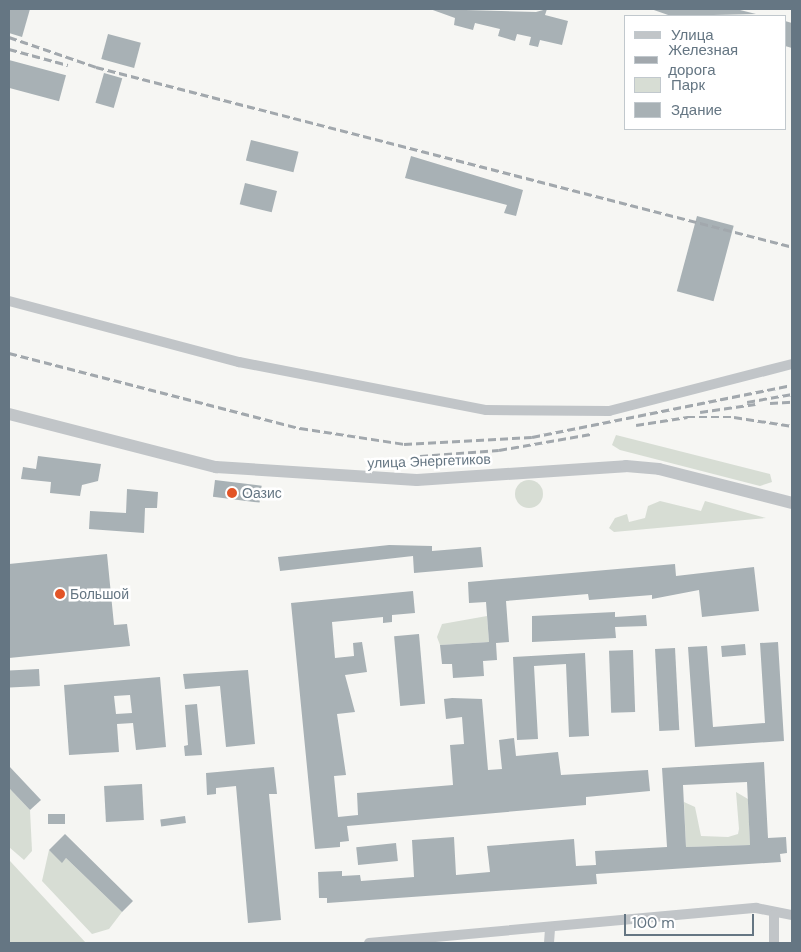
<!DOCTYPE html>
<meta charset="utf-8">
<style>
body{margin:0}
#map{position:relative;width:801px;height:952px;overflow:hidden;background:#f6f6f3;font-family:"DM Sans",sans-serif}
div>[style]{position:absolute}
.green>*{inset:0;background:#d7ddd4}
.round{border-radius:50%}
.building>*{inset:0;background:#a8b1b5;transform-origin:0 0}
.minor>*{height:10px;margin:-5px;padding:0 5px;transform-origin:5px;border-radius:5px;background:#c1c5c8}
.tertiary>*{height:12px;margin:-6px;padding:0 6px;transform-origin:6px;border-radius:6px;background:#c1c5c8}
.rail>*{height:2.5px;margin-top:-1.25px;transform-origin:0;background:repeating-linear-gradient(90deg,#a2a8ad 0 8px,transparent 0 12px)}
.dots>*{width:14px;height:14px;translate:-50% -50%;box-sizing:border-box;border:2px solid #fff;border-radius:50%}
span{translate:-50% -50%;white-space:nowrap;text-align:center;line-height:1.15;-webkit-text-stroke:5px #fff;paint-order:stroke}
.street-label{font-size:14px;color:#657683}
.poi-label{font-size:14px;color:#657683}
.left{translate:0 -50%;text-align:left}
.frame{position:absolute;inset:0;border:10px solid #657683;pointer-events:none}
.legend{position:absolute;left:624px;top:15px;width:162px;height:115px;box-sizing:border-box;background:#fff;border:1px solid #c1c8cd;margin:0;padding:6px 9px;list-style:none;font-size:15px;color:#657683}
.legend li{display:flex;align-items:center;gap:10px;height:25px}
.legend b{width:25px;border:1px solid #c1c8cd}
.scale{position:absolute;left:624px;top:914px;width:130px;height:22px;box-sizing:border-box;border:2px solid #657683;border-top:0;padding-left:6px;font-size:15px;line-height:18px;white-space:nowrap;color:#657683;-webkit-text-stroke:4px #fff;paint-order:stroke}
</style>
<div id="map">
<div class="green">
<div style="clip-path:polygon(616px 435px,770px 474px,772px 482px,760px 486px,620px 450px,612px 445px)"></div>
<div class="round" style="left:515px;top:480px;width:28px;height:28px"></div>
<div style="clip-path:polygon(660px 501px,701px 511px,705px 501px,766px 518px,614px 532px,609px 528px,615px 518px,627px 514px,629px 522px,645px 518px,648px 506px)"></div>
<div style="clip-path:polygon(487px 616px,489px 642px,440px 645px,437px 637px,442px 624px)"></div>
<div style="clip-path:polygon(9px 788px,30px 810px,32px 851px,24px 860px,9px 847px)"></div>
<div style="clip-path:polygon(736px 792px,748px 799px,750px 845px,686px 847px,684px 802px,695px 807px,701px 836px,728px 837px,738px 834px,739px 829px)"></div>
<div style="clip-path:polygon(49px 850px,62px 862px,66px 858px,122px 912px,109px 929px,92px 934px,42px 881px)"></div>
<div style="clip-path:polygon(9px 860px,10px 861px,86px 943px,9px 943px)"></div>
</div>
<div class="building">
<div style="clip-path:polygon(9px 9px,30px 9px,22px 37px,9px 33px)"></div>
<div style="clip-path:polygon(430px 9px,536px 12px,547px 9px,545px 15px,568px 21px,562px 45px,540px 40px,538px 47px,529px 45px,531px 37px,517px 34px,515px 41px,498px 36px,500px 29px,475px 23px,473px 30px,454px 25px,455px 18px)"></div>
<div style="clip-path:polygon(651px 9px,736px 9px,756px 14px,671px 16px)"></div>
<div style="clip-path:polygon(785px 21px,792px 23px,792px 48px,785px 46px)"></div>
<div style="left:108px;top:34px;width:34px;height:26px;rotate:15deg"></div>
<div style="left:9px;top:60px;width:59px;height:27px;rotate:15deg"></div>
<div style="left:104px;top:73px;width:19px;height:31px;rotate:16deg"></div>
<div style="left:251px;top:140px;width:49px;height:21px;rotate:14deg"></div>
<div style="clip-path:polygon(411px 156px,523px 190px,516px 216px,504px 213px,507px 205px,405px 178px)"></div>
<div style="left:245px;top:183px;width:33px;height:22px;rotate:14deg"></div>
<div style="left:697px;top:216px;width:38px;height:78px;rotate:15deg"></div>
<div style="clip-path:polygon(38px 456px,101px 464px,98px 481px,82px 485px,80px 496px,50px 493px,51px 482px,21px 479px,23px 467px,36px 469px)"></div>
<div style="left:215px;top:480px;width:47px;height:17px;rotate:7deg"></div>
<div style="clip-path:polygon(127px 489px,158px 492px,157px 508px,145px 508px,144px 533px,89px 529px,90px 511px,126px 513px)"></div>
<div style="clip-path:polygon(389px 545px,432px 546px,432px 551px,481px 547px,483px 567px,414px 573px,413px 556px,280px 571px,278px 557px)"></div>
<div style="clip-path:polygon(107px 554px,114px 625px,127px 624px,130px 646px,9px 658px,9px 564px)"></div>
<div style="clip-path:polygon(675px 564px,676px 576px,754px 567px,759px 611px,702px 617px,699px 590px,652px 599px,652px 595px,589px 600px,588px 594px,506px 601px,509px 642px,496px 643px,497px 660px,483px 661px,484px 676px,453px 678px,452px 664px,442px 664px,440px 645px,489px 642px,486px 602px,469px 603px,468px 582px)"></div>
<div style="clip-path:polygon(413px 591px,415px 613px,392px 615px,392px 622px,383px 623px,383px 617px,332px 622px,335px 658px,354px 656px,353px 643px,362px 642px,367px 672px,345px 675px,355px 712px,337px 714px,346px 775px,334px 776px,338px 817px,358px 815px,357px 793px,453px 785px,450px 745px,464px 744px,462px 717px,446px 719px,444px 699px,452px 698px,482px 699px,488px 770px,502px 769px,499px 740px,514px 738px,516px 756px,558px 752px,561px 775px,648px 770px,650px 791px,586px 797px,586px 805px,347px 826px,349px 841px,340px 842px,340px 847px,315px 849px,291px 603px)"></div>
<div style="clip-path:polygon(615px 612px,615px 617px,646px 615px,647px 626px,615px 627px,616px 638px,532px 642px,532px 616px)"></div>
<div style="left:419px;top:634px;width:70px;height:25px;rotate:85deg"></div>
<div style="clip-path:polygon(778px 642px,784px 741px,695px 747px,688px 647px,707px 646px,713px 727px,765px 723px,760px 643px)"></div>
<div style="left:745px;top:644px;width:11px;height:24px;rotate:85deg"></div>
<div style="left:675px;top:648px;width:82px;height:20px;rotate:87deg"></div>
<div style="left:633px;top:650px;width:62px;height:24px;rotate:88deg"></div>
<div style="clip-path:polygon(585px 653px,589px 736px,569px 737px,566px 664px,534px 666px,538px 739px,517px 740px,513px 657px)"></div>
<div style="left:39px;top:669px;width:17px;height:30px;rotate:87deg"></div>
<div style="clip-path:polygon(248px 670px,255px 744px,226px 747px,220px 686px,185px 689px,183px 674px)"></div>
<div style="clip-path:polygon(evenodd,160px 677px,166px 747px,136px 750px,133px 723px,117px 724px,119px 752px,69px 755px,64px 685px,160px 677px,130px 695px,132px 713px,116px 714px,114px 696px,130px 695px)"></div>
<div style="clip-path:polygon(197px 704px,202px 755px,185px 756px,184px 746px,188px 745px,185px 705px)"></div>
<div style="clip-path:polygon(evenodd,764px 762px,768px 838px,786px 837px,787px 853px,780px 854px,781px 862px,596px 874px,597px 884px,327px 903px,327px 898px,319px 898px,318px 872px,342px 871px,342px 876px,360px 875px,361px 881px,414px 877px,412px 840px,454px 837px,456px 875px,490px 872px,487px 846px,574px 839px,576px 866px,596px 865px,595px 851px,667px 847px,662px 768px,764px 762px,747px 782px,750px 845px,686px 847px,683px 785px,747px 782px)"></div>
<div style="clip-path:polygon(9px 766px,41px 800px,30px 810px,9px 788px)"></div>
<div style="clip-path:polygon(274px 767px,277px 794px,269px 794px,281px 920px,248px 923px,236px 786px,216px 788px,216px 794px,207px 795px,206px 773px)"></div>
<div style="left:142px;top:784px;width:36px;height:38px;rotate:87deg"></div>
<div style="left:48px;top:814px;width:17px;height:10px"></div>
<div style="left:185px;top:816px;width:7px;height:25px;rotate:82deg"></div>
<div style="clip-path:polygon(65px 834px,133px 901px,122px 912px,66px 858px,62px 863px,49px 850px)"></div>
<div style="left:396px;top:843px;width:18px;height:40px;rotate:84deg"></div>
</div>
<div class="minor">
<div style="left:9px;top:301px;width:238px;rotate:14.9deg"></div>
<div style="left:239px;top:362px;width:252px;rotate:11deg"></div>
<div style="left:486px;top:410px;width:123px;rotate:0.5deg"></div>
<div style="left:609px;top:411px;width:189px;rotate:-14.4deg"></div>
<div style="left:369px;top:943px;width:389px;rotate:-5.2deg"></div>
<div style="left:756px;top:908px;width:37px;rotate:11deg"></div>
<div style="left:549px;top:943px;width:15px;rotate:-86deg"></div>
<div style="left:774px;top:943px;width:28px;rotate:-90deg"></div>
</div>
<div class="tertiary">
<div style="left:9px;top:414px;width:214px;rotate:14.4deg"></div>
<div style="left:216px;top:467px;width:201px;rotate:3.7deg"></div>
<div style="left:417px;top:480px;width:209px;rotate:-3.8deg"></div>
<div style="left:626px;top:466px;width:33px;rotate:5deg"></div>
<div style="left:659px;top:469px;width:137px;rotate:14.3deg"></div>
</div>
<div class="rail">
<div style="left:9px;top:37px;width:92px;rotate:19deg"></div>
<div style="left:96px;top:67px;width:716px;rotate:14.48deg"></div>
<div style="left:9px;top:49px;width:61px;rotate:15.2deg"></div>
<div style="left:9px;top:353px;width:301px;rotate:14.5deg"></div>
<div style="left:300px;top:428px;width:105px;rotate:8.7deg"></div>
<div style="left:404px;top:444px;width:128px;rotate:-3.1deg"></div>
<div style="left:532px;top:437px;width:265px;rotate:-11.3deg"></div>
<div style="left:747px;top:402px;width:46px;rotate:-10.1deg"></div>
<div style="left:770px;top:403px;width:22px;rotate:-3deg"></div>
<div style="left:700px;top:412px;width:56px;rotate:-8.3deg"></div>
<div style="left:636px;top:425px;width:52px;rotate:-8.9deg"></div>
<div style="left:687px;top:417px;width:47px"></div>
<div style="left:734px;top:417px;width:59px;rotate:8.8deg"></div>
<div style="left:420px;top:456px;width:79px;rotate:-4.3deg"></div>
<div style="left:499px;top:450px;width:93px;rotate:-9.9deg"></div>
</div>
<div class="dots">
<div style="left:232px;top:493px;background:#e25427"></div>
<div style="left:60px;top:594px;background:#e25427"></div>
</div>
<div class="street-label">
<span style="left:429px;top:461px;rotate:-2deg">улица Энергетиков</span>
</div>
<div class="poi-label">
<span class="left" style="left:242px;top:493px">Оазис</span>
<span class="left" style="left:70px;top:594px">Большой</span>
</div>
<div class="frame"></div>
<ul class="legend">
<li><b style="height:6px;background:#c1c5c8"></b>Улица</li>
<li><b style="height:6px;background:#a2a8ad"></b>Железная дорога</li>
<li><b style="height:14px;background:#d7ddd4"></b>Парк</li>
<li><b style="height:14px;background:#a8b1b5"></b>Здание</li>
</ul>
<div class="scale">100 m</div>
</div>
